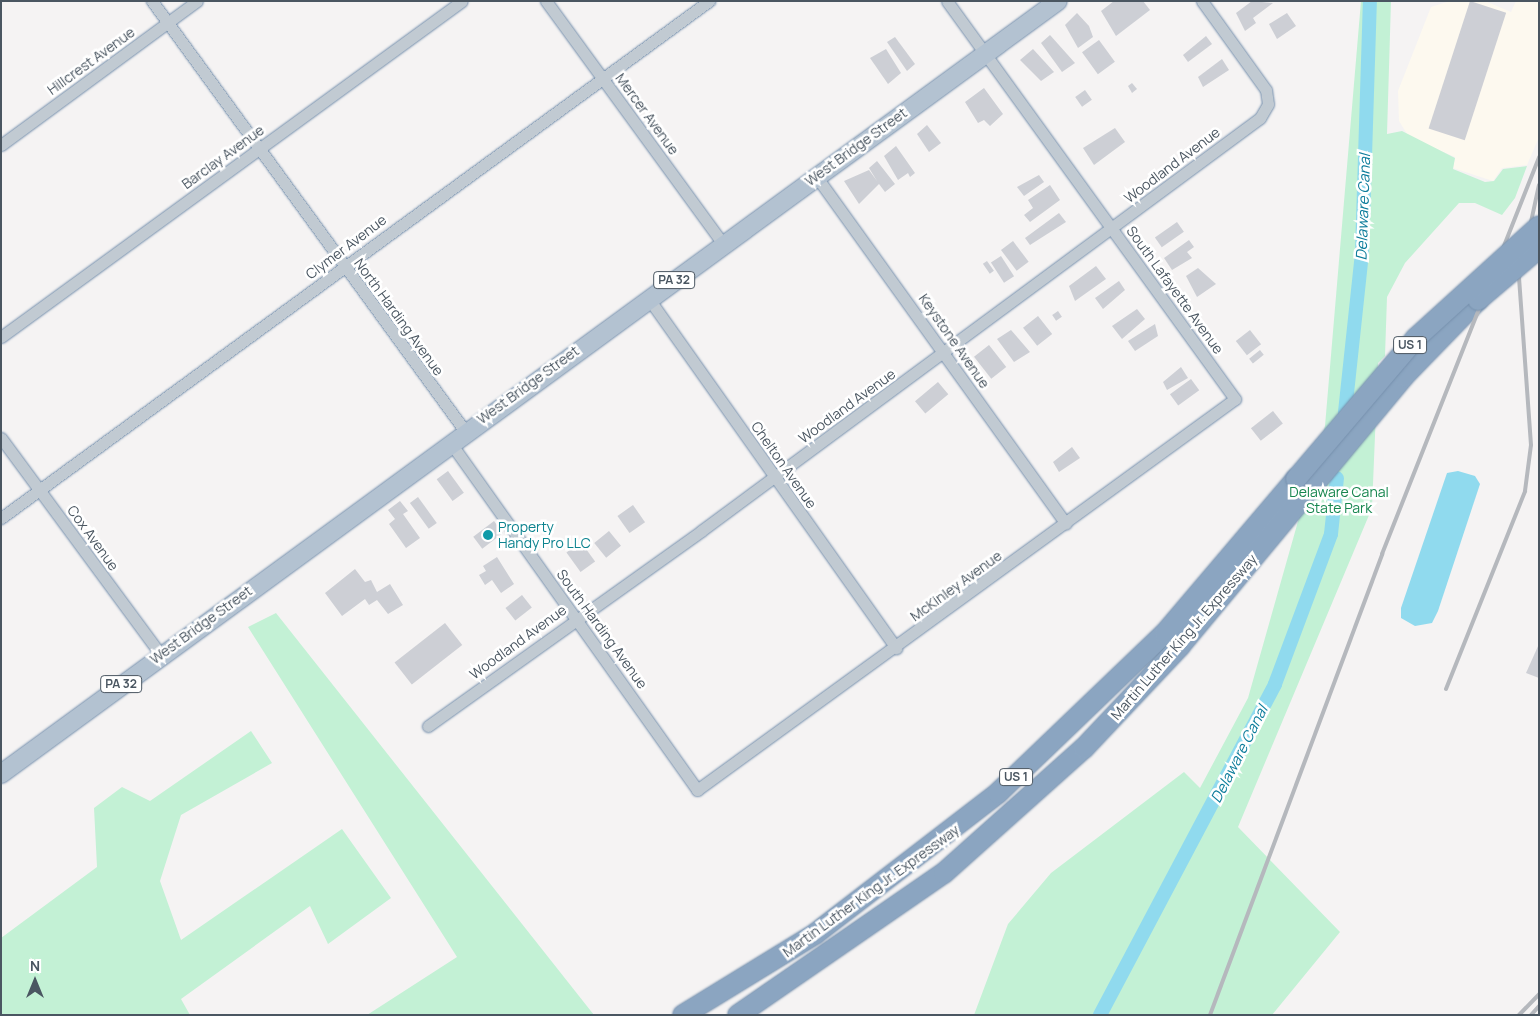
<!DOCTYPE html>
<style>
body{margin:0}
#map{position:relative;width:1540px;height:1016px;overflow:hidden;background:#f5f3f3;font-family:Manrope,sans-serif}
div>[style]{position:absolute}
.commercial>*{inset:0;background:#fdf9ef}
.green>*{inset:0;background:#c3f1d5}
.water>*{inset:0;background:#90daee}
.canal>*{height:14px;margin:-7px;padding:0 7px;transform-origin:7px;border-radius:7px;background:#90daee}
.building>*{inset:0;background:#cdcfd5;transform-origin:0 0}
.roads{filter:drop-shadow(0 0 1px #7690ad) drop-shadow(0 0 1px #7690ad)}
.minor>*{height:11px;margin:-5.5px;padding:0 5.5px;transform-origin:5.5px;border-radius:5.5px;background:#c1cad2}
.primary>*{height:18px;margin:-9px;padding:0 9px;transform-origin:9px;border-radius:9px;background:#b3c2d1}
.motorway>*{height:20px;margin:-10px;padding:0 10px;transform-origin:10px;border-radius:10px;background:#8ba5c1}
.rail>*{height:4px;margin:-2px;padding:0 2px;transform-origin:2px;border-radius:2px;background:#b5b8bd}
.bridges{filter:drop-shadow(0 0 1px #7690ad) drop-shadow(0 0 1px #7690ad)}
.motorway-bridge>*{height:20px;margin:-10px;padding:0 10px;transform-origin:10px;border-radius:10px;background:#8ba5c1}
.dots>*{width:14px;height:14px;translate:-50% -50%;box-sizing:border-box;border:2px solid #fff;border-radius:50%}
span{translate:-50% -50%;white-space:nowrap;text-align:center;line-height:1.15;-webkit-text-stroke:5px #fff;paint-order:stroke}
.shield-label span{padding:1px 4px;background:#fff;border:1px solid;border-radius:4px;-webkit-text-stroke-width:0}
.shield-label{font-size:12px;color:#4a5661;font-weight:700}
.street-label{font-size:14px;color:#4a5661}
.park-label{font-size:14px;color:#17864f}
.culture-label{font-size:14px;color:#0d838f}
.left{translate:0 -50%;text-align:left}
.water-label{font-size:15px;color:#0c7c9b;font-style:italic}
.frame{position:absolute;inset:0;border:2px solid #4a5661;pointer-events:none}
.north{position:absolute;left:10px;top:956px;width:50px;height:50px;-webkit-text-stroke:4px #fff;paint-order:stroke;rotate:0deg;font-size:14px;font-weight:700;line-height:20px;text-align:center;color:#4a5661}
.north::after{content:'';display:block;margin:auto;width:18px;height:22px;background:#4a5661;clip-path:polygon(50% 0,100% 100%,50% 72%,0 100%)}
</style>
<div id="map">
<div class="commercial">
<div style="clip-path:polygon(1450px 1px,1485px 1px,1511px 12px,1516px 1px,1539px 1px,1539px 137px,1527px 165px,1502px 168px,1493px 181px,1453px 168px,1455px 157px,1409px 137px,1399px 121px,1398px 91px,1431px 7px)"></div>
</div>
<div class="green">
<div style="clip-path:polygon(1361px 1px,1391px 1px,1387px 134px,1402px 131px,1455px 158px,1453px 169px,1485px 182px,1494px 181px,1503px 169px,1527px 166px,1515px 198px,1502px 215px,1475px 203px,1459px 203px,1405px 263px,1387px 297px,1385px 356px,1378px 363px,1372px 508px,1238px 827px,1340px 932px,1272px 1015px,974px 1015px,1008px 924px,1051px 873px,1184px 772px,1200px 788px,1248px 698px,1325px 426px)"></div>
<div style="clip-path:polygon(276px 613px,594px 1015px,367px 1015px,457px 957px,248px 627px)"></div>
<div style="clip-path:polygon(251px 731px,272px 763px,181px 815px,160px 881px,181px 940px,342px 829px,391px 898px,328px 944px,310px 906px,181px 999px,190px 1015px,1px 1015px,1px 938px,97px 867px,94px 808px,122px 787px,150px 801px)"></div>
</div>
<div class="water">
<div style="clip-path:polygon(1458px 471px,1475px 476px,1480px 484px,1438px 611px,1432px 623px,1415px 626px,1401px 618px,1401px 608px,1447px 473px)"></div>
</div>
<div class="canal">
<div style="left:1345px;top:412px;width:161px;rotate:-83.9deg"></div>
<div style="left:1362px;top:252px;width:251px;rotate:-88.2deg"></div>
<div style="left:1100px;top:1015px;width:374px;rotate:-62.1deg"></div>
<div style="left:1275px;top:684px;width:160px;rotate:-69.5deg"></div>
<div style="left:1331px;top:534px;width:56px;rotate:-83.9deg"></div>
</div>
<div class="building">
<div style="clip-path:polygon(1114px 1px,1143px 1px,1150px 10px,1116px 36px,1101px 11px)"></div>
<div style="clip-path:polygon(1252px 1px,1273px 3px,1253px 18px,1256px 23px,1245px 31px,1236px 13px)"></div>
<div style="left:1470px;top:1px;width:38px;height:134px;rotate:18deg"></div>
<div style="clip-path:polygon(1077px 13px,1089px 26px,1093px 37px,1078px 48px,1065px 25px)"></div>
<div style="clip-path:polygon(1287px 13px,1296px 26px,1277px 39px,1269px 24px)"></div>
<div style="clip-path:polygon(1050px 35px,1075px 63px,1062px 72px,1041px 43px)"></div>
<div style="clip-path:polygon(1206px 36px,1212px 44px,1188px 62px,1183px 55px)"></div>
<div style="clip-path:polygon(895px 37px,915px 64px,907px 71px,887px 42px)"></div>
<div style="left:1099px;top:40px;width:27px;height:21px;rotate:54deg"></div>
<div style="clip-path:polygon(886px 49px,901px 73px,888px 84px,870px 58px)"></div>
<div style="clip-path:polygon(1033px 49px,1054px 72px,1041px 81px,1020px 60px)"></div>
<div style="clip-path:polygon(1222px 59px,1229px 70px,1203px 87px,1198px 77px)"></div>
<div style="clip-path:polygon(1132px 83px,1137px 89px,1132px 93px,1128px 86px)"></div>
<div style="clip-path:polygon(984px 88px,1003px 114px,990px 126px,984px 120px,978px 123px,965px 102px)"></div>
<div style="left:1085px;top:90px;width:12px;height:12px;rotate:55deg"></div>
<div style="clip-path:polygon(927px 125px,941px 143px,929px 152px,917px 134px)"></div>
<div style="clip-path:polygon(1115px 128px,1125px 142px,1094px 165px,1083px 148px)"></div>
<div style="clip-path:polygon(896px 146px,915px 173px,910px 177px,908px 173px,898px 180px,884px 156px)"></div>
<div style="clip-path:polygon(877px 161px,895px 184px,885px 192px,879px 184px,859px 204px,844px 181px,869px 170px,877px 181px,869px 168px)"></div>
<div style="clip-path:polygon(1039px 175px,1044px 182px,1024px 196px,1017px 187px)"></div>
<div style="clip-path:polygon(1050px 185px,1060px 200px,1030px 222px,1024px 215px,1033px 208px,1028px 200px)"></div>
<div style="clip-path:polygon(1059px 213px,1066px 222px,1030px 245px,1025px 238px)"></div>
<div style="left:1177px;top:222px;width:12px;height:27px;rotate:55deg"></div>
<div style="clip-path:polygon(1189px 240px,1194px 247px,1187px 252px,1192px 258px,1172px 270px,1164px 258px)"></div>
<div style="left:1013px;top:241px;width:26px;height:15px;rotate:53deg"></div>
<div style="left:1001px;top:256px;width:24px;height:12px;rotate:57deg"></div>
<div style="left:987px;top:261px;width:12px;height:5px;rotate:55deg"></div>
<div style="clip-path:polygon(1096px 266px,1106px 279px,1075px 301px,1069px 286px)"></div>
<div style="clip-path:polygon(1198px 268px,1216px 284px,1197px 297px,1186px 276px)"></div>
<div style="clip-path:polygon(1119px 281px,1125px 290px,1103px 309px,1095px 298px)"></div>
<div style="clip-path:polygon(1137px 309px,1145px 319px,1122px 339px,1112px 326px)"></div>
<div style="left:1058px;top:311px;width:7px;height:7px;rotate:56deg"></div>
<div style="left:1038px;top:316px;width:23px;height:19px;rotate:52deg"></div>
<div style="clip-path:polygon(1155px 324px,1158px 336px,1135px 351px,1128px 341px)"></div>
<div style="clip-path:polygon(1011px 330px,1030px 352px,1014px 362px,997px 339px)"></div>
<div style="left:1250px;top:330px;width:18px;height:18px;rotate:52deg"></div>
<div style="left:989px;top:345px;width:28px;height:19px;rotate:52deg"></div>
<div style="left:1260px;top:350px;width:6px;height:14px;rotate:51deg"></div>
<div style="clip-path:polygon(1181px 367px,1188px 378px,1167px 390px,1163px 382px)"></div>
<div style="left:1191px;top:379px;width:14px;height:26px;rotate:54deg"></div>
<div style="left:938px;top:382px;width:16px;height:30px;rotate:50deg"></div>
<div style="left:1273px;top:411px;width:16px;height:28px;rotate:52deg"></div>
<div style="clip-path:polygon(1072px 447px,1080px 458px,1059px 472px,1053px 462px)"></div>
<div style="left:448px;top:471px;width:27px;height:14px;rotate:54deg"></div>
<div style="left:418px;top:497px;width:32px;height:10px;rotate:54deg"></div>
<div style="clip-path:polygon(400px 501px,408px 511px,403px 514px,420px 538px,406px 548px,389px 524px,395px 519px,388px 510px)"></div>
<div style="left:633px;top:505px;width:21px;height:19px;rotate:55deg"></div>
<div style="left:494px;top:521px;width:15px;height:26px;rotate:53deg"></div>
<div style="left:609px;top:531px;width:19px;height:19px;rotate:51deg"></div>
<div style="left:581px;top:542px;width:24px;height:18px;rotate:54deg"></div>
<div style="clip-path:polygon(497px 557px,514px 584px,501px 593px,492px 580px,485px 585px,479px 575px,486px 571px,483px 566px)"></div>
<div style="clip-path:polygon(355px 569px,365px 582px,371px 580px,377px 592px,390px 584px,403px 605px,388px 614px,377px 600px,369px 605px,365px 599px,342px 616px,325px 593px)"></div>
<div style="left:522px;top:595px;width:16px;height:21px;rotate:52deg"></div>
<div style="left:445px;top:623px;width:28px;height:64px;rotate:52deg"></div>
<div style="clip-path:polygon(1539px 644px,1539px 678px,1526px 673px)"></div>
</div>
<div class="roads">
<div class="minor">
<div style="left:152px;top:1px;width:532px;rotate:53.95deg"></div>
<div style="left:546px;top:1px;width:301px;rotate:53.9deg"></div>
<div style="left:1px;top:145px;width:243px;rotate:-36.3deg"></div>
<div style="left:816px;top:176px;width:428px;rotate:54.3deg"></div>
<div style="left:649px;top:299px;width:428px;rotate:54.7deg"></div>
<div style="left:1px;top:337px;width:570px;rotate:-36.09deg"></div>
<div style="left:1px;top:438px;width:270px;rotate:53.6deg"></div>
<div style="left:450px;top:442px;width:427px;rotate:54.6deg"></div>
<div style="left:697px;top:790px;width:665px;rotate:-36.01deg"></div>
<div style="left:1235px;top:399px;width:491px;rotate:-125.9deg"></div>
<div style="left:1px;top:518px;width:877px;rotate:-36.14deg"></div>
<div style="left:428px;top:726px;width:335px;rotate:-35.5deg"></div>
<div style="left:701px;top:531px;width:695px;rotate:-36.46deg"></div>
<div style="left:1260px;top:118px;width:16px;rotate:-60deg"></div>
<div style="left:1268px;top:104px;width:14px;rotate:-98deg"></div>
<div style="left:1266px;top:90px;width:110px;rotate:-125.7deg"></div>
</div>
<div class="primary">
<div style="left:1px;top:774px;width:1309px;rotate:-36.18deg"></div>
</div>
<div class="motorway">
<div style="left:683px;top:1015px;width:155px;rotate:-31.5deg"></div>
<div style="left:815px;top:934px;width:231px;rotate:-37.6deg"></div>
<div style="left:998px;top:793px;width:231px;rotate:-43.8deg"></div>
<div style="left:1165px;top:633px;width:202px;rotate:-49.6deg"></div>
<div style="left:738px;top:1015px;width:250px;rotate:-34.6deg"></div>
<div style="left:944px;top:873px;width:188px;rotate:-41.8deg"></div>
<div style="left:1084px;top:748px;width:140px;rotate:-46.7deg"></div>
<div style="left:1180px;top:646px;width:351px;rotate:-50.3deg"></div>
<div style="left:1404px;top:376px;width:106px;rotate:-45.8deg"></div>
</div>
</div>
<div class="rail">
<div style="left:1446px;top:689px;width:213px;rotate:-68.2deg"></div>
<div style="left:1525px;top:491px;width:46px;rotate:-82.6deg"></div>
<div style="left:1531px;top:445px;width:167px;rotate:-94.1deg"></div>
<div style="left:1519px;top:278px;width:95px;rotate:-77.9deg"></div>
<div style="left:1210px;top:1015px;width:492px;rotate:-69.5deg"></div>
<div style="left:1382px;top:554px;width:427px;rotate:-68.4deg"></div>
<div style="left:1519px;top:1015px;width:29px;rotate:-46deg"></div>
<div style="left:1531px;top:1015px;width:12px;rotate:-48deg"></div>
</div>
<div class="bridges">
<div class="motorway-bridge">
<div style="left:1478px;top:300px;width:80px;rotate:-40.4deg"></div>
<div style="left:1296px;top:479px;width:185px;rotate:-49.6deg"></div>
<div style="left:1416px;top:338px;width:166px;rotate:-42.3deg"></div>
</div>
</div>
<div class="dots">
<div style="left:488px;top:535px;background:#0f9aa8"></div>
</div>
<div class="shield-label">
<span style="left:674px;top:280px">PA 32</span>
<span style="left:1410px;top:345px">US 1</span>
<span style="left:121px;top:684px">PA 32</span>
<span style="left:1016px;top:777px">US 1</span>
</div>
<div class="street-label">
<span style="left:91px;top:61px;rotate:-36deg">Hillcrest Avenue</span>
<span style="left:647px;top:114px;rotate:54deg">Mercer Avenue</span>
<span style="left:856px;top:147px;rotate:-36deg">West Bridge Street</span>
<span style="left:223px;top:157px;rotate:-36deg">Barclay Avenue</span>
<span style="left:1172px;top:165px;rotate:-37deg">Woodland Avenue</span>
<span style="left:346px;top:247px;rotate:-37deg">Clymer Avenue</span>
<span style="left:1175px;top:290px;rotate:54deg">South Lafayette Avenue</span>
<span style="left:399px;top:317px;rotate:54deg">North Harding Avenue</span>
<span style="left:954px;top:341px;rotate:55deg">Keystone Avenue</span>
<span style="left:528px;top:385px;rotate:-36deg">West Bridge Street</span>
<span style="left:847px;top:406px;rotate:-36deg">Woodland Avenue</span>
<span style="left:784px;top:465px;rotate:55deg">Chelton Avenue</span>
<span style="left:93px;top:538px;rotate:54deg">Cox Avenue</span>
<span style="left:956px;top:586px;rotate:-36deg">McKinley Avenue</span>
<span style="left:201px;top:625px;rotate:-36deg">West Bridge Street</span>
<span style="left:602px;top:629px;rotate:54deg">South Harding Avenue</span>
<span style="left:1184px;top:637px;rotate:-49deg">Martin Luther King Jr. Expressway</span>
<span style="left:518px;top:642px;rotate:-36deg">Woodland Avenue</span>
<span style="left:871px;top:891px;rotate:-36deg">Martin Luther King Jr. Expressway</span>
</div>
<div class="park-label">
<span style="left:1339px;top:500px">Delaware Canal<br>State Park</span>
</div>
<div class="culture-label">
<span class="left" style="left:498px;top:535px">Property<br>Handy Pro LLC</span>
</div>
<div class="water-label">
<span style="left:1363px;top:207px;rotate:-88deg">Delaware Canal</span>
<span style="left:1239px;top:754px;rotate:-63deg">Delaware Canal</span>
</div>
<div class="frame"></div>
<div class="north">N</div>
</div>
